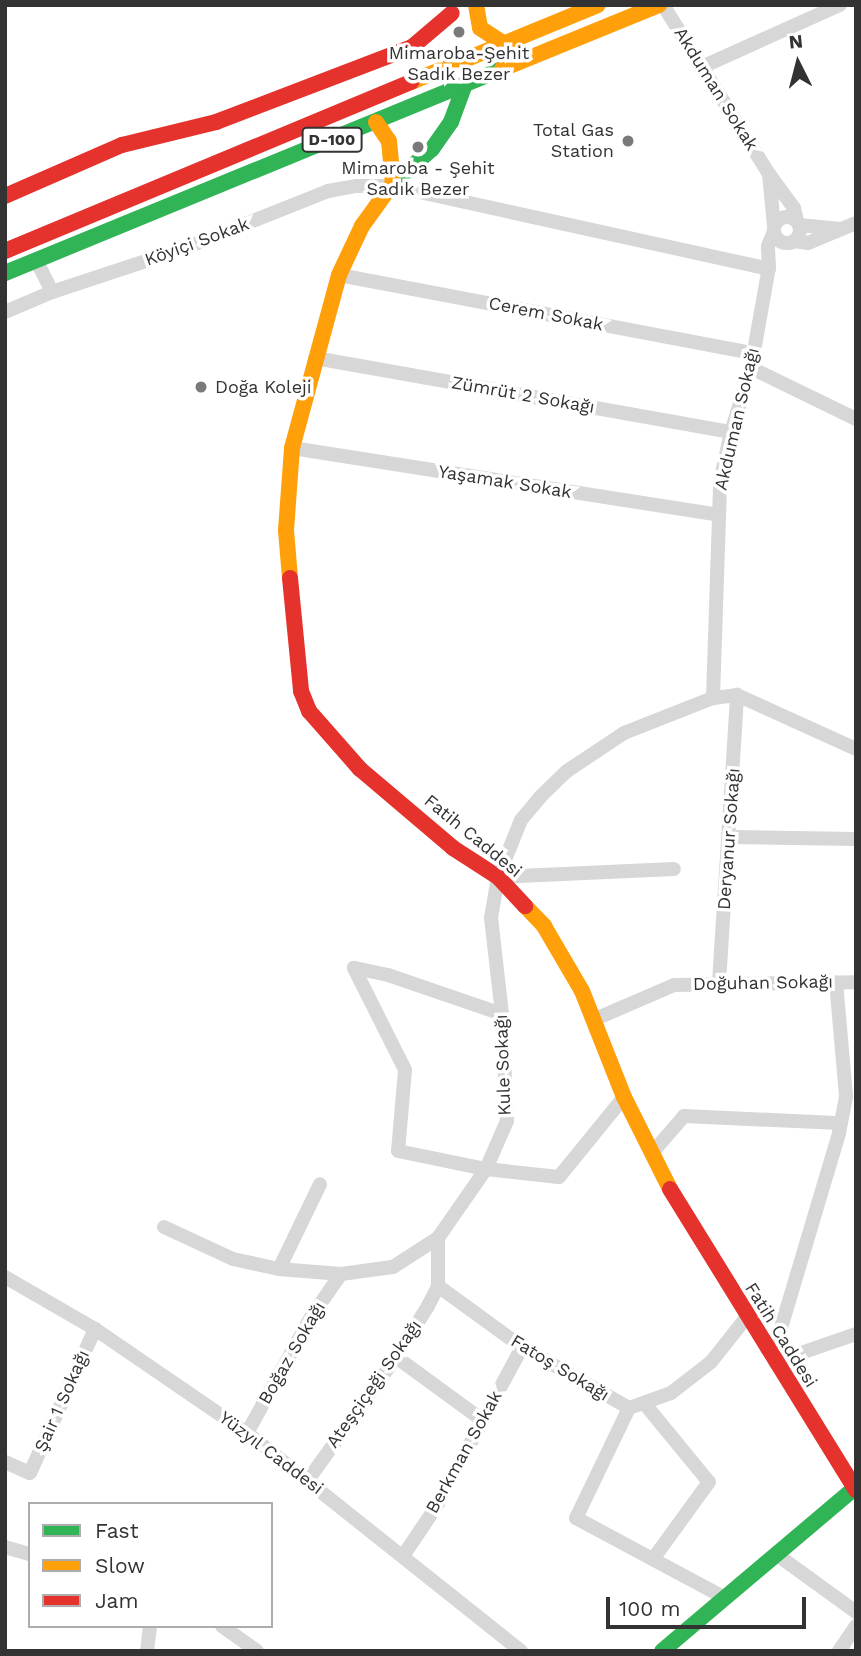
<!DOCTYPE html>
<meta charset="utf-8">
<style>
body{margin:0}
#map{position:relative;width:861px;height:1656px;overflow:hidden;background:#fff;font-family:"Work Sans",sans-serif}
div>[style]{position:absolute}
.street>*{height:14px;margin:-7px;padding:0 7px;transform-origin:7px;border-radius:7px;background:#d7d7d7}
.street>.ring{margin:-7px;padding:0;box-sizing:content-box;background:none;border:14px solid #d7d7d7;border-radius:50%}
.fast>*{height:16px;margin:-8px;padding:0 8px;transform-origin:8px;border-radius:8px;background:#30b455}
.slow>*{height:16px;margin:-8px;padding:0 8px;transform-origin:8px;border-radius:8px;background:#ff9f0a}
.jam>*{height:16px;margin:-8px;padding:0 8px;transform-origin:8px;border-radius:8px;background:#e5322d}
.dots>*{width:19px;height:19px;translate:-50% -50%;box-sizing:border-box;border:4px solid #fff;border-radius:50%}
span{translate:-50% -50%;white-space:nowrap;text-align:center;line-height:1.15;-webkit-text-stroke:7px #fff;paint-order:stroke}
.shield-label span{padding:2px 5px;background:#fff;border:2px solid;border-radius:5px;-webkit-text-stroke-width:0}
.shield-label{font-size:16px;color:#333;font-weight:700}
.poi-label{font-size:18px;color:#333}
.right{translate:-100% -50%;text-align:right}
.left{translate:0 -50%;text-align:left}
.street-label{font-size:18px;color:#333}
.frame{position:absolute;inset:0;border:7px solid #333;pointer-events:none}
.legend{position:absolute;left:28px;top:1502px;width:245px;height:126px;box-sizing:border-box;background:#fff;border:2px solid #adadad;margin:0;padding:9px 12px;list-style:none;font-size:21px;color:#333}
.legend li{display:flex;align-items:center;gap:14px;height:35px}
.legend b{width:35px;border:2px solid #adadad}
.north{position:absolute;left:763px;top:28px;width:70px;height:70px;-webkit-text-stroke:5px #fff;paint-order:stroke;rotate:354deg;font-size:19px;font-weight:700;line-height:28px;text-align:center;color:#333}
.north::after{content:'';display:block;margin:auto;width:24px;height:32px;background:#333;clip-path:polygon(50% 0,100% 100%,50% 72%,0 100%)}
.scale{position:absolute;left:606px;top:1597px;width:200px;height:32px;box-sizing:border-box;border:4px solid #333;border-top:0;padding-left:9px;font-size:21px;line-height:24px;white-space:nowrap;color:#333;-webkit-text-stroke:5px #fff;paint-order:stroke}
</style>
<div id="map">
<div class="street">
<div style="left:663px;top:5px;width:199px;rotate:57.9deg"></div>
<div style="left:769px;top:174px;width:42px;rotate:53.7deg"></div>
<div style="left:794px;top:208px;width:13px;rotate:77deg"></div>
<div style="left:704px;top:66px;width:149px;rotate:-24.2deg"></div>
<div style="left:769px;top:174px;width:52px;rotate:84.5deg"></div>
<div class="ring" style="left:774px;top:217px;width:12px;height:12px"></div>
<div style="left:799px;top:225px;width:42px;rotate:5.4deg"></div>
<div style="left:794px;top:241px;width:14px;rotate:8deg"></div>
<div style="left:808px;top:243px;width:52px;rotate:-22.6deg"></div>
<div style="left:36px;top:260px;width:36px;rotate:63deg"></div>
<div style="left:339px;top:275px;width:421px;rotate:10.7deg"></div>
<div style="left:5px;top:312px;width:51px;rotate:-23.1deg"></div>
<div style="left:52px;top:292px;width:140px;rotate:-18.3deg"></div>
<div style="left:185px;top:248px;width:154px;rotate:-21.7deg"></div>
<div style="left:328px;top:191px;width:29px;rotate:-10deg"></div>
<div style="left:357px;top:186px;width:35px"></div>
<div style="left:392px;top:186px;width:386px;rotate:12.4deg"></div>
<div style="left:315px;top:358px;width:423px;rotate:10.1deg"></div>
<div style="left:751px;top:368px;width:117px;rotate:25.9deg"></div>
<div style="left:292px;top:448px;width:431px;rotate:8.9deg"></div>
<div style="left:713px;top:698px;width:216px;rotate:-88.1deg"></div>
<div style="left:720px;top:482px;width:51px;rotate:-77.6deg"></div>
<div style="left:731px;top:432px;width:67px;rotate:-72.6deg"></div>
<div style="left:751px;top:368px;width:103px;rotate:-79.9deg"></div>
<div style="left:769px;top:267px;width:21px;rotate:-93deg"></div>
<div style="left:768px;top:246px;width:16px;rotate:-68deg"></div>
<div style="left:729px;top:837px;width:127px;rotate:0.9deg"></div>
<div style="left:498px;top:877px;width:176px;rotate:-2.6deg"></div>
<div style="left:719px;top:983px;width:289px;rotate:-86.4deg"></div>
<div style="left:502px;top:1014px;width:120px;rotate:-161.1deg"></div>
<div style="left:388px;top:975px;width:35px;rotate:-168deg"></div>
<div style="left:354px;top:968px;width:114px;rotate:63.4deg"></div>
<div style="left:405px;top:1070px;width:81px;rotate:94.9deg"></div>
<div style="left:398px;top:1151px;width:90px;rotate:11.6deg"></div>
<div style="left:486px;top:1169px;width:73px;rotate:6.3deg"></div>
<div style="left:559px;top:1177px;width:103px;rotate:-50.9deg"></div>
<div style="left:593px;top:1020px;width:88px;rotate:-23.4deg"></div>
<div style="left:674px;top:985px;width:182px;rotate:-0.9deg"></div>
<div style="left:652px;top:1153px;width:49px;rotate:-49.1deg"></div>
<div style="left:684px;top:1116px;width:157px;rotate:2.6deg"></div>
<div style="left:164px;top:1227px;width:76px;rotate:24.9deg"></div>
<div style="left:233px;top:1259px;width:47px;rotate:12.3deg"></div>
<div style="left:279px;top:1269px;width:62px;rotate:4.6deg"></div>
<div style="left:341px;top:1274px;width:52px;rotate:-7.7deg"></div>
<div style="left:393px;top:1267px;width:54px;rotate:-32.8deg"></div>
<div style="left:438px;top:1238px;width:84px;rotate:-55.2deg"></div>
<div style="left:486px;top:1169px;width:52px;rotate:-66.4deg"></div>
<div style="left:507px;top:1121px;width:107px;rotate:-92.7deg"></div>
<div style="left:502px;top:1014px;width:97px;rotate:-96.5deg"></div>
<div style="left:491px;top:918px;width:42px;rotate:-80.3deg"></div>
<div style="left:498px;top:877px;width:61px;rotate:-68deg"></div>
<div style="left:521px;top:820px;width:30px;rotate:-50deg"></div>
<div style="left:540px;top:797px;width:37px;rotate:-44deg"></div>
<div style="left:567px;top:771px;width:69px;rotate:-33.7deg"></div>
<div style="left:624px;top:733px;width:96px;rotate:-21.5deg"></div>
<div style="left:713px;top:698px;width:24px;rotate:-7deg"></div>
<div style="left:737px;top:695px;width:131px;rotate:24.4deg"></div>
<div style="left:279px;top:1269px;width:94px;rotate:-64.2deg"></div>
<div style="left:5px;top:1277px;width:104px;rotate:30deg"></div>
<div style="left:95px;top:1329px;width:184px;rotate:34.4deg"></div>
<div style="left:247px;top:1433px;width:350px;rotate:38.5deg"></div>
<div style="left:438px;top:1286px;width:104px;rotate:36deg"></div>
<div style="left:522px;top:1347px;width:123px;rotate:29.7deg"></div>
<div style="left:629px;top:1408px;width:45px;rotate:-19.7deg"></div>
<div style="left:671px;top:1393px;width:51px;rotate:-37.8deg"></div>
<div style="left:711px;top:1362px;width:56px;rotate:-51.5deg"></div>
<div style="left:767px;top:1349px;width:16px;rotate:-45deg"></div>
<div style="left:778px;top:1338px;width:214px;rotate:-73.4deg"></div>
<div style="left:839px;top:1133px;width:38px;rotate:-79deg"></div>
<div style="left:846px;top:1096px;width:114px;rotate:-95deg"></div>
<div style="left:396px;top:1357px;width:107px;rotate:36.2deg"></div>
<div style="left:775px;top:1362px;width:86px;rotate:-19.1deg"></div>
<div style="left:644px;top:1403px;width:102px;rotate:50.6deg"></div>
<div style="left:709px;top:1482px;width:95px;rotate:126deg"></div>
<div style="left:629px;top:1408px;width:122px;rotate:115.7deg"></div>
<div style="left:576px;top:1518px;width:169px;rotate:28.2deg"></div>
<div style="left:247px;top:1433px;width:132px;rotate:-61.1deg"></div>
<div style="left:311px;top:1317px;width:52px;rotate:-55.1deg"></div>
<div style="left:5px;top:1462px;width:27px;rotate:24deg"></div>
<div style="left:30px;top:1473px;width:158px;rotate:-65.7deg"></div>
<div style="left:308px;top:1480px;width:151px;rotate:-54.4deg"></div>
<div style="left:396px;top:1357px;width:60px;rotate:-57.9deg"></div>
<div style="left:428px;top:1306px;width:22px;rotate:-63deg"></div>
<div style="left:438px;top:1286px;width:48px;rotate:-90deg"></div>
<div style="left:5px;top:1547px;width:26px;rotate:16deg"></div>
<div style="left:776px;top:1554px;width:99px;rotate:35.9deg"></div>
<div style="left:403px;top:1556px;width:59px;rotate:-56deg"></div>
<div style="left:436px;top:1507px;width:182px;rotate:-61.7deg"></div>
<div style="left:222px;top:1626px;width:43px;rotate:35.5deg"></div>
<div style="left:147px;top:1651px;width:25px;rotate:-83deg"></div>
<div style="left:839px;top:1651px;width:30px;rotate:-56deg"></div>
</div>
<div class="fast">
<div style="left:393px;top:183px;width:52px;rotate:-41.1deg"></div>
<div style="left:432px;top:149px;width:33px;rotate:-55deg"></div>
<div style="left:451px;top:122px;width:40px;rotate:-69.8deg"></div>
<div style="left:5px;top:273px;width:537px;rotate:-22.32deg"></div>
<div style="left:662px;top:1651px;width:253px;rotate:-40.2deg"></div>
</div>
<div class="slow">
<div style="left:476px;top:5px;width:23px;rotate:80deg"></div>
<div style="left:480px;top:28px;width:27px;rotate:33deg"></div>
<div style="left:502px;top:69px;width:170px;rotate:-22.2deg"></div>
<div style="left:411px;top:82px;width:202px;rotate:-22.4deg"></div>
<div style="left:376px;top:122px;width:23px;rotate:56deg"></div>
<div style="left:389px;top:141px;width:42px;rotate:84.6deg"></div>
<div style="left:290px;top:578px;width:48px;rotate:-94.8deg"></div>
<div style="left:286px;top:530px;width:82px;rotate:-85.8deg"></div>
<div style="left:292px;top:448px;width:179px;rotate:-74.8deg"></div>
<div style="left:339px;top:275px;width:54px;rotate:-64.9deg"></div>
<div style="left:362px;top:226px;width:53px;rotate:-54.2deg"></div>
<div style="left:525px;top:906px;width:28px;rotate:46deg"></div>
<div style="left:544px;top:926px;width:75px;rotate:59.7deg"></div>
<div style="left:582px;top:991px;width:114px;rotate:68.4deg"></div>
<div style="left:624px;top:1097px;width:103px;rotate:63.4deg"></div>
</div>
<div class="jam">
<div style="left:5px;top:196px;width:128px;rotate:-23.6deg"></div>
<div style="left:122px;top:145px;width:97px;rotate:-13.7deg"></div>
<div style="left:216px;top:122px;width:210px;rotate:-20.9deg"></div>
<div style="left:412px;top:47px;width:52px;rotate:-40.4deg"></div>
<div style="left:5px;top:251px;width:440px;rotate:-22.6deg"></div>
<div style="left:290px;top:578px;width:114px;rotate:84.4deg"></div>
<div style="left:301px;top:691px;width:22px;rotate:68deg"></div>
<div style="left:309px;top:711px;width:77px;rotate:48.7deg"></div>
<div style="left:360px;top:769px;width:122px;rotate:40.3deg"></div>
<div style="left:453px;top:848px;width:54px;rotate:32.8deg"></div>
<div style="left:498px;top:877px;width:40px;rotate:47deg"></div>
<div style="left:670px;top:1189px;width:354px;rotate:58.3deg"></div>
</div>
<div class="dots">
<div style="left:459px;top:32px;background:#7a7a7a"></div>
<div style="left:628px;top:141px;background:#7a7a7a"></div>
<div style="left:418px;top:147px;background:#7a7a7a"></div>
<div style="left:201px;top:387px;background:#7a7a7a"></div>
</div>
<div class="shield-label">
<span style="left:332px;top:140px">D-100</span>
</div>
<div class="poi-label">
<span style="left:459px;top:64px">Mimaroba-Şehit<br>Sadık Bezer</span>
<span class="right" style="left:614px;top:141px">Total Gas<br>Station</span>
<span style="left:418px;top:179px">Mimaroba - Şehit<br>Sadık Bezer</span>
<span class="left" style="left:215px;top:387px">Doğa Koleji</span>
</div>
<div class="street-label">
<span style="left:716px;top:89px;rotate:58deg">Akduman Sokak</span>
<span style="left:197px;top:242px;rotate:-20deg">Köyiçi Sokak</span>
<span style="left:546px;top:314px;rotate:11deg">Cerem Sokak</span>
<span style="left:523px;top:395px;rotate:10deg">Zümrüt 2 Sokağı</span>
<span style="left:737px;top:419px;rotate:-77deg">Akduman Sokağı</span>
<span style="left:505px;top:482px;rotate:9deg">Yaşamak Sokak</span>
<span style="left:473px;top:836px;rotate:39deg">Fatih Caddesi</span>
<span style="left:729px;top:839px;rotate:-86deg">Deryanur Sokağı</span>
<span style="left:763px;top:983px;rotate:-1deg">Doğuhan Sokağı</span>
<span style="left:503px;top:1065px;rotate:-92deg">Kule Sokağı</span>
<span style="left:781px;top:1335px;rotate:58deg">Fatih Caddesi</span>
<span style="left:292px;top:1353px;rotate:-60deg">Boğaz Sokağı</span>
<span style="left:560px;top:1368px;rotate:31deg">Fatoş Sokağı</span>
<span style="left:374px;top:1384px;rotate:-55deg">Ateşçiçeği Sokağı</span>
<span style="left:62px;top:1401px;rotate:-66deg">Şair 1 Sokağı</span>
<span style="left:464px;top:1452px;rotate:-61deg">Berkman Sokak</span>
<span style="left:271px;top:1453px;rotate:37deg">Yüzyıl Caddesi</span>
</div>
<div class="frame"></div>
<ul class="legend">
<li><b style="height:9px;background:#30b455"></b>Fast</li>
<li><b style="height:9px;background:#ff9f0a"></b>Slow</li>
<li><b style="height:9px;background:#e5322d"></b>Jam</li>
</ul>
<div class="north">N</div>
<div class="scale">100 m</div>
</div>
